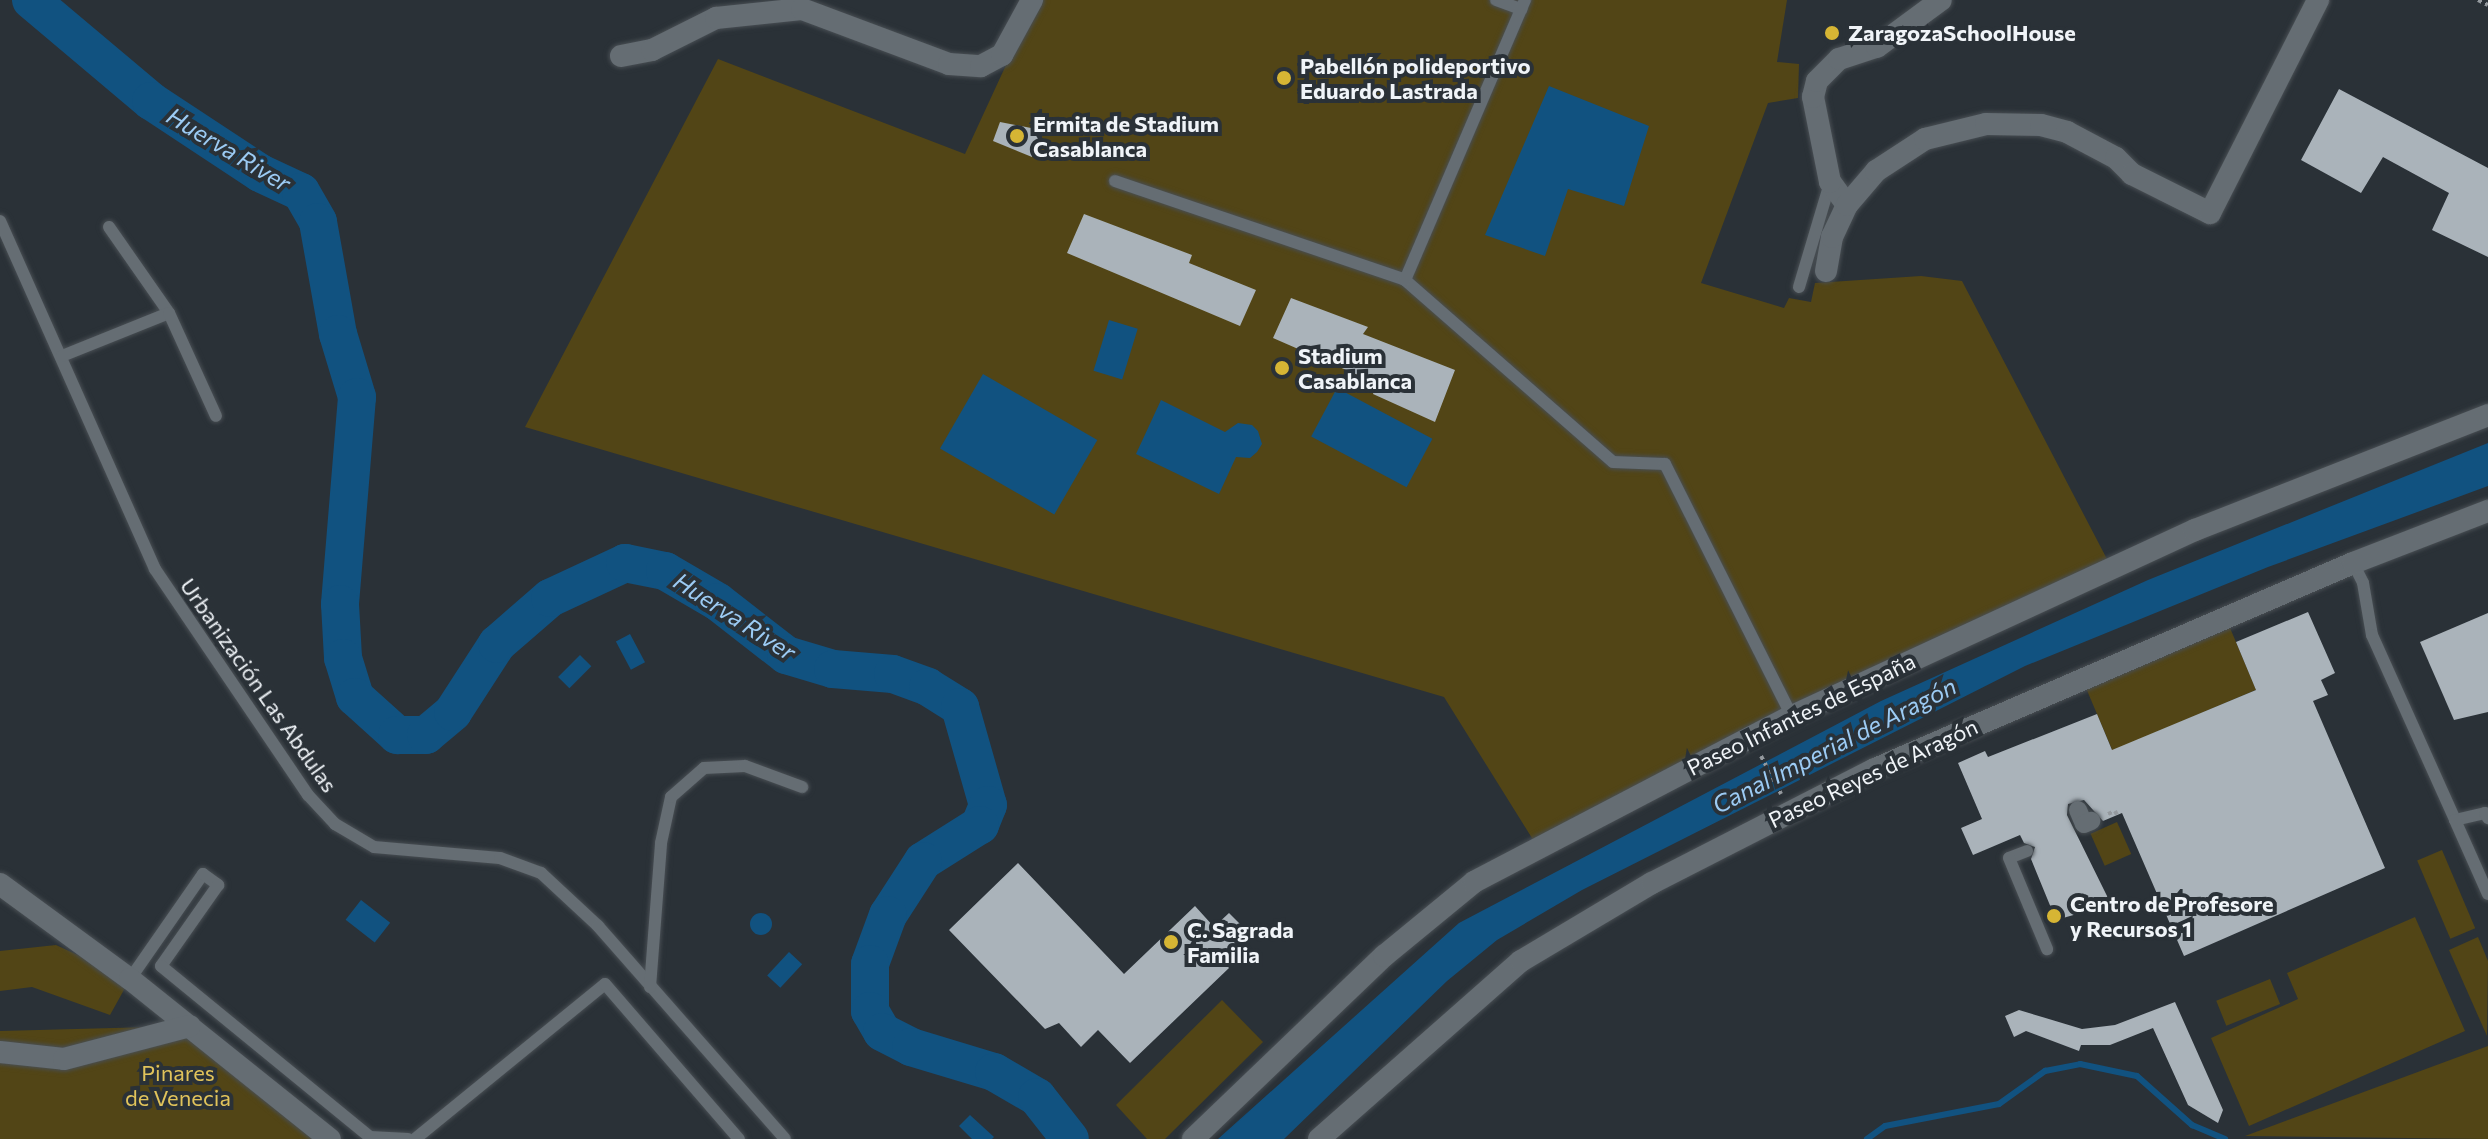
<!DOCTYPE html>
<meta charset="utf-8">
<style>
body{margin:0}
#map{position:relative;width:2488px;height:1139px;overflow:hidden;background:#2a3137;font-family:Commissioner,sans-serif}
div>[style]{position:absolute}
.green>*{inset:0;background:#524516;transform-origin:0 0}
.water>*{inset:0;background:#115280;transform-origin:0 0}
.round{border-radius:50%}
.stream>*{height:6px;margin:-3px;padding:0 3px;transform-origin:3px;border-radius:3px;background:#115280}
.river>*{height:38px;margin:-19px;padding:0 19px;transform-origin:19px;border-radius:19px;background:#115280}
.building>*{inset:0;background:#aab3ba}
.path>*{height:4px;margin-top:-2px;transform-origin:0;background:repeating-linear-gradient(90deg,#94999e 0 4px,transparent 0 8px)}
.roads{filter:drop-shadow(0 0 2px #484e53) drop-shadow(0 0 2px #484e53)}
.service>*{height:12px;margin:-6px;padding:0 6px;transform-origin:6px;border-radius:6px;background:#656d73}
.pedestrian>*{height:18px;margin:-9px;padding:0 9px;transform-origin:9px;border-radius:9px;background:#656d73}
.minor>*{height:22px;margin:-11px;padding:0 11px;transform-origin:11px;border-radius:11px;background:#656d73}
.tertiary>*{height:22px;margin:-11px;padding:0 11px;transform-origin:11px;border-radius:11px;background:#656d73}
.dots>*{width:22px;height:22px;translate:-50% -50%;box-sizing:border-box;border:4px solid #2a3137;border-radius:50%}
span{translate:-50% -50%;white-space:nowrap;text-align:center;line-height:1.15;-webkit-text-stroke:8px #2a3137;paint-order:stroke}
.poi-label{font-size:22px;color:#f0f4f8;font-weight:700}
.left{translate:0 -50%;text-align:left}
.street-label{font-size:22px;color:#f0f4f8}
.park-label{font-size:22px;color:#e0c35b}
.water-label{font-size:24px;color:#9ccbf4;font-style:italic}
</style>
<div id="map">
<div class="green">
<div style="clip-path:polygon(1036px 0,1787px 0,1777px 62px,1799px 64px,1798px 98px,1768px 103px,1701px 283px,1784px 308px,1789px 298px,1811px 302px,1815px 283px,1921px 276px,1962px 281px,2108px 561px,1535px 843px,1444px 697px,525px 427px,718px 59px,965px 154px)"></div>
<div style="left:2230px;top:628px;width:67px;height:156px;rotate:67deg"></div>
<div style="left:2117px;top:822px;width:35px;height:29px;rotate:66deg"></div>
<div style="left:2442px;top:850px;width:85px;height:27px;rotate:67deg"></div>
<div style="clip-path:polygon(2415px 917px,2465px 1031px,2249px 1126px,2211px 1038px,2298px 999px,2287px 973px)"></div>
<div style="clip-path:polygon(2478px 937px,2488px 961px,2487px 1036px,2449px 950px)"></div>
<div style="clip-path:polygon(56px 945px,130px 979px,110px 1015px,32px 987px,0 991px,0 951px)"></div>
<div style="left:2270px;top:979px;width:27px;height:58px;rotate:68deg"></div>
<div style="clip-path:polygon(1222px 1000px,1263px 1042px,1165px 1139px,1147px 1139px,1116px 1105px)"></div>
<div style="clip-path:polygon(190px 1026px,330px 1139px,0 1139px,0 1031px)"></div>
<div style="clip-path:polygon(2488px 1046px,2488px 1139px,2245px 1136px)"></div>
</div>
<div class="water">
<div style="clip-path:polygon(1549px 86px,1649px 126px,1624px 206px,1568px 189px,1545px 256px,1485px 235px)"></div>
<div style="left:1109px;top:320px;width:30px;height:53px;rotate:17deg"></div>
<div style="left:983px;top:374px;width:132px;height:86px;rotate:30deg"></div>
<div style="left:1337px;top:388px;width:108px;height:55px;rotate:28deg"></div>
<div style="clip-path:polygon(1161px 400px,1225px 432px,1238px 423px,1252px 425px,1258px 431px,1262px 444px,1257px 452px,1250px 458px,1236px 457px,1219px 494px,1136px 454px)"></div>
<div style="clip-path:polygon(2488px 443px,2488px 486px,2268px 567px,2025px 666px,1582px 890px,1497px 940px,1447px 981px,1284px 1139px,1218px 1139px,1459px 923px,1881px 701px,2148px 580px)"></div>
<div style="left:630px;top:634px;width:32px;height:16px;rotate:62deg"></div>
<div style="left:580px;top:655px;width:16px;height:31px;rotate:45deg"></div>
<div style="left:361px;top:900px;width:37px;height:25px;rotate:38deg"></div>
<div class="round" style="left:750px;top:913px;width:22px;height:22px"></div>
<div style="left:789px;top:952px;width:18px;height:32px;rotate:43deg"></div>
<div style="clip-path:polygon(970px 1115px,994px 1137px,992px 1139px,972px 1139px,959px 1126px)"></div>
</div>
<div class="stream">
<div style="left:1867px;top:1139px;width:22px;rotate:-36deg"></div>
<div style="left:1885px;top:1126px;width:116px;rotate:-10.9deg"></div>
<div style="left:1999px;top:1104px;width:57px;rotate:-35.7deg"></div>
<div style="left:2045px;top:1071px;width:36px;rotate:-11deg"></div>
<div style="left:2080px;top:1064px;width:58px;rotate:11.9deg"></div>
<div style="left:2137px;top:1076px;width:74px;rotate:41.7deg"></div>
<div style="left:2192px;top:1125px;width:36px;rotate:23deg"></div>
</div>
<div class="river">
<div style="left:31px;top:0;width:157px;rotate:40.1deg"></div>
<div style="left:151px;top:101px;width:131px;rotate:33.4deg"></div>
<div style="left:260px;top:173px;width:45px;rotate:24.9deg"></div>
<div style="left:301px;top:192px;width:34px;rotate:60deg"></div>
<div style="left:318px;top:222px;width:114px;rotate:79.9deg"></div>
<div style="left:338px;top:334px;width:66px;rotate:73.2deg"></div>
<div style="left:357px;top:397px;width:208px;rotate:94.7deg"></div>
<div style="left:340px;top:604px;width:54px;rotate:86.8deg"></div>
<div style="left:343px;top:658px;width:41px;rotate:72.9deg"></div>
<div style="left:355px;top:697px;width:57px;rotate:42.1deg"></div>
<div style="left:397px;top:735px;width:29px"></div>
<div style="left:426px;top:735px;width:35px;rotate:-40deg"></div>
<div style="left:453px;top:712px;width:81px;rotate:-57.1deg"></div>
<div style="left:497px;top:644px;width:70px;rotate:-41deg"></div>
<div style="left:550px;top:598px;width:83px;rotate:-25deg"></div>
<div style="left:625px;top:563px;width:41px;rotate:11.3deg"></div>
<div style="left:665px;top:571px;width:61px;rotate:30.3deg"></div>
<div style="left:718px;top:602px;width:86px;rotate:37.9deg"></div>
<div style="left:786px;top:655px;width:49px;rotate:16.6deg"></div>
<div style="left:833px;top:669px;width:60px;rotate:4.8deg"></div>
<div style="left:893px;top:674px;width:37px;rotate:20deg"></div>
<div style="left:928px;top:687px;width:38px;rotate:32deg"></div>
<div style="left:960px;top:707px;width:102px;rotate:74.1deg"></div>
<div style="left:988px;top:805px;width:22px;rotate:112deg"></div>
<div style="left:980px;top:825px;width:67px;rotate:147.7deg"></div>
<div style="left:923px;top:861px;width:64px;rotate:122.9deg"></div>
<div style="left:888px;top:915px;width:52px;rotate:110.2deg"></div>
<div style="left:870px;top:964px;width:47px;rotate:90deg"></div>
<div style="left:870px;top:1011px;width:24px;rotate:60deg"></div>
<div style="left:882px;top:1032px;width:33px;rotate:27deg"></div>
<div style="left:911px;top:1047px;width:87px;rotate:16.8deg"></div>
<div style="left:994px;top:1072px;width:50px;rotate:30.2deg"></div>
<div style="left:1037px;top:1097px;width:53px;rotate:51.8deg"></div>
</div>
<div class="building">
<div style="clip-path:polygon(2339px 89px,2488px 168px,2488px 257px,2432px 230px,2449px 193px,2383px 157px,2361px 193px,2301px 160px)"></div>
<div style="clip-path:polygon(1000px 122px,1041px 130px,1032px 157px,993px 141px)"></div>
<div style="clip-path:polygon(1084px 214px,1192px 255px,1189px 263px,1256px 290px,1240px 326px,1067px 253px)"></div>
<div style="clip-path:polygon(1291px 298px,1368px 327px,1363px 334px,1455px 370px,1435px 422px,1373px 394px,1376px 383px,1273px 338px)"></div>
<div style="clip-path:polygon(2308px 612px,2335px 673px,2321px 680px,2328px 695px,2313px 701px,2385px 868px,2184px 956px,2122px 813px,2103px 821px,2084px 800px,2068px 804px,2067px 815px,2108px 898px,2077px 914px,2056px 920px,2031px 859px,2035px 847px,2024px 843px,2020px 835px,1973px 855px,1961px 828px,1982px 819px,1958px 763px,1985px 751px,1988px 757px,2097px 714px,2112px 750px,2256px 690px,2236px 642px)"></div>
<div style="clip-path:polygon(2488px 613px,2488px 712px,2454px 720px,2420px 642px)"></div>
<div style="clip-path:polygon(1018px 863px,1124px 974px,1195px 906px,1214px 927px,1229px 913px,1250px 934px,1223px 961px,1229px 968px,1130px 1063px,1098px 1030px,1081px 1047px,1059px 1023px,1045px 1029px,949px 930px)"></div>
<div style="clip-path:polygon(2175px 1002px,2223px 1110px,2218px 1123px,2188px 1105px,2153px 1028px,2110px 1045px,2081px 1045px,2079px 1051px,2026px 1031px,2014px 1037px,2005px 1016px,2019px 1010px,2082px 1029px,2115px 1025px)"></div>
</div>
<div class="path">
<div style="left:2478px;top:0;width:11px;rotate:27deg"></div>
<div style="left:1761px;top:756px;width:43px;rotate:62.2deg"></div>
<div style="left:2108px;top:814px;width:8px;rotate:-23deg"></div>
<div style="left:2115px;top:811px;width:4px;rotate:63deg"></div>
</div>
<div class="roads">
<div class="service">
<div style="left:1496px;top:0;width:27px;rotate:20deg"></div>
<div style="left:1115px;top:181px;width:306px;rotate:18.8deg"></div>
<div style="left:1405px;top:280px;width:276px;rotate:41.2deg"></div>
<div style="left:1613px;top:462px;width:52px;rotate:2.2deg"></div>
<div style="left:1665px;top:464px;width:282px;rotate:63.3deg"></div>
<div style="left:0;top:221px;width:381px;rotate:66deg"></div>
<div style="left:155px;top:569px;width:273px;rotate:55.9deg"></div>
<div style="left:308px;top:795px;width:40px;rotate:47deg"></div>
<div style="left:335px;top:824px;width:45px;rotate:30.5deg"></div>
<div style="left:374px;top:847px;width:126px;rotate:5deg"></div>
<div style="left:500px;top:858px;width:44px;rotate:20.1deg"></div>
<div style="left:541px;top:873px;width:78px;rotate:42.9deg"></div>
<div style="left:598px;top:926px;width:283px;rotate:48.7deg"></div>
<div style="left:109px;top:227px;width:105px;rotate:55.1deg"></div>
<div style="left:1405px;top:280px;width:305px;rotate:-66.8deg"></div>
<div style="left:1799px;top:287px;width:109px;rotate:-73.4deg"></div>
<div style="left:62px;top:356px;width:115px;rotate:-21.9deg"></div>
<div style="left:169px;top:313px;width:113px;rotate:65.5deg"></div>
<div style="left:2353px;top:563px;width:22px;rotate:63deg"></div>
<div style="left:2363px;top:583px;width:53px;rotate:80.2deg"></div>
<div style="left:2372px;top:635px;width:203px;rotate:65.8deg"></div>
<div style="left:2455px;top:820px;width:31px;rotate:-13deg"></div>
<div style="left:2485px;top:813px;width:6px;rotate:59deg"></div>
<div style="left:2455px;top:820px;width:81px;rotate:66deg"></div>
<div style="left:2027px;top:851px;width:19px;rotate:159deg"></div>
<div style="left:2009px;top:858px;width:99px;rotate:67.3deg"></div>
<div style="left:130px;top:979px;width:128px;rotate:-55.2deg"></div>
<div style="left:203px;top:874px;width:19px;rotate:36deg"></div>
<div style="left:218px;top:885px;width:99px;rotate:125.1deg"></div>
<div style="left:161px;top:966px;width:270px;rotate:39.3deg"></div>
<div style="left:370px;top:1137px;width:38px;rotate:3deg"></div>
<div style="left:650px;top:987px;width:144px;rotate:-85.6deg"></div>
<div style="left:661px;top:843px;width:47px;rotate:-77.7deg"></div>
<div style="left:671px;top:797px;width:44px;rotate:-41.3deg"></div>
<div style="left:704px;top:768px;width:41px;rotate:-2.8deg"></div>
<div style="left:745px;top:766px;width:61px;rotate:20.2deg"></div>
<div style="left:415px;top:1139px;width:245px;rotate:-39.2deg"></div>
<div style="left:605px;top:984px;width:205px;rotate:49.2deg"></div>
</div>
<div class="pedestrian">
<div style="left:2078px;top:810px;width:15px;rotate:67deg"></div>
<div style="left:2084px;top:824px;width:8px;rotate:-23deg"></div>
</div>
<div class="minor">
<div style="left:621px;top:56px;width:32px;rotate:-11deg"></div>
<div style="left:652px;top:50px;width:72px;rotate:-26.6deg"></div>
<div style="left:716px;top:18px;width:86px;rotate:-6deg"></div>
<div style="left:802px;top:9px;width:157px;rotate:20.5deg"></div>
<div style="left:949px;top:64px;width:32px;rotate:4deg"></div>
<div style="left:981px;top:66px;width:24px;rotate:-28deg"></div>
<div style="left:1002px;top:55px;width:63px;rotate:-61.4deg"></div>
<div style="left:1847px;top:205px;width:29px;rotate:-126deg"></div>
<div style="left:1830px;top:182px;width:87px;rotate:-101.3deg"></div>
<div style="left:1813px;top:97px;width:16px;rotate:-76deg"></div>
<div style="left:1817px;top:81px;width:31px;rotate:-45deg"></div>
<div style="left:1839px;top:59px;width:40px;rotate:-18deg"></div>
<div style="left:1877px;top:47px;width:79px;rotate:-36.3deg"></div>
<div style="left:1826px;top:271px;width:35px;rotate:-80deg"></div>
<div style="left:1832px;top:237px;width:35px;rotate:-65deg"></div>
<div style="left:1847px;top:205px;width:45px;rotate:-49.5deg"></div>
<div style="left:1876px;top:171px;width:59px;rotate:-33.1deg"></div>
<div style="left:1925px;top:139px;width:63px;rotate:-13.8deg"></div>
<div style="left:1986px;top:124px;width:55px;rotate:1deg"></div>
<div style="left:2041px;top:125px;width:27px;rotate:15deg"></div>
<div style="left:2067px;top:132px;width:55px;rotate:28deg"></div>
<div style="left:2116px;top:158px;width:23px;rotate:45deg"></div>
<div style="left:2132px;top:174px;width:87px;rotate:26.6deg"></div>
<div style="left:2210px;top:213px;width:239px;rotate:-63.1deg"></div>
<div style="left:0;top:884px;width:161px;rotate:36.2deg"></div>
<div style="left:130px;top:979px;width:256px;rotate:38.7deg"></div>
<div style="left:0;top:1052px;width:64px;rotate:6.2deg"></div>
<div style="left:64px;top:1059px;width:130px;rotate:-14.7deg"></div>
</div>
<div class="tertiary">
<div style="left:1193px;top:1139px;width:265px;rotate:-43.8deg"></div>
<div style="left:1384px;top:956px;width:117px;rotate:-39.4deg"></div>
<div style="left:1474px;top:882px;width:359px;rotate:-27.6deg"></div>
<div style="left:1792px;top:716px;width:444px;rotate:-24.8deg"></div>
<div style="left:2195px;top:530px;width:315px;rotate:-21.4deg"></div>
<div style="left:1319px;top:1139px;width:269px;rotate:-41.4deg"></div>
<div style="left:1521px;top:961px;width:152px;rotate:-30.8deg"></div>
<div style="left:1652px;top:883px;width:250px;rotate:-27.1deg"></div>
<div style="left:1875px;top:769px;width:520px;rotate:-23.31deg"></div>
<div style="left:2353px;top:563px;width:145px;rotate:-21.1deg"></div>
</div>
</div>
<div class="dots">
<div style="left:1832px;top:33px;background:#d6b534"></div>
<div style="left:1284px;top:78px;background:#d6b534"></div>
<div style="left:1017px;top:136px;background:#d6b534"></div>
<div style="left:1282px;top:368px;background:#d6b534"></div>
<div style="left:2054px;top:916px;background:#d6b534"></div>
<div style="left:1171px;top:942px;background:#d6b534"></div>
</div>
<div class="poi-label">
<span class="left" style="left:1848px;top:33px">ZaragozaSchoolHouse</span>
<span class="left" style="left:1300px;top:78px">Pabellón polideportivo<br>Eduardo Lastrada</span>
<span class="left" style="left:1033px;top:136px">Ermita de Stadium<br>Casablanca</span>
<span class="left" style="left:1298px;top:368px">Stadium<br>Casablanca</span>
<span class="left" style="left:2070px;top:916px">Centro de Profesore<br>y Recursos 1</span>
<span class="left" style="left:1187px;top:942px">C. Sagrada<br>Familia</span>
</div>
<div class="street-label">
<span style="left:259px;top:685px;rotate:55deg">Urbanización Las Abdulas</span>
<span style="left:1801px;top:714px;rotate:-26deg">Paseo Infantes de España</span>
<span style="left:1873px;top:773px;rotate:-25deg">Paseo Reyes de Aragón</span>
</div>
<div class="park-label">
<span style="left:178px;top:1085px">Pinares<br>de Venecia</span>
</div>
<div class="water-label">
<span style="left:229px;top:149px;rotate:31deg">Huerva River</span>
<span style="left:735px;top:616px;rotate:33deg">Huerva River</span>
<span style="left:1834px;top:745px;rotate:-27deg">Canal Imperial de Aragón</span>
</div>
</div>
